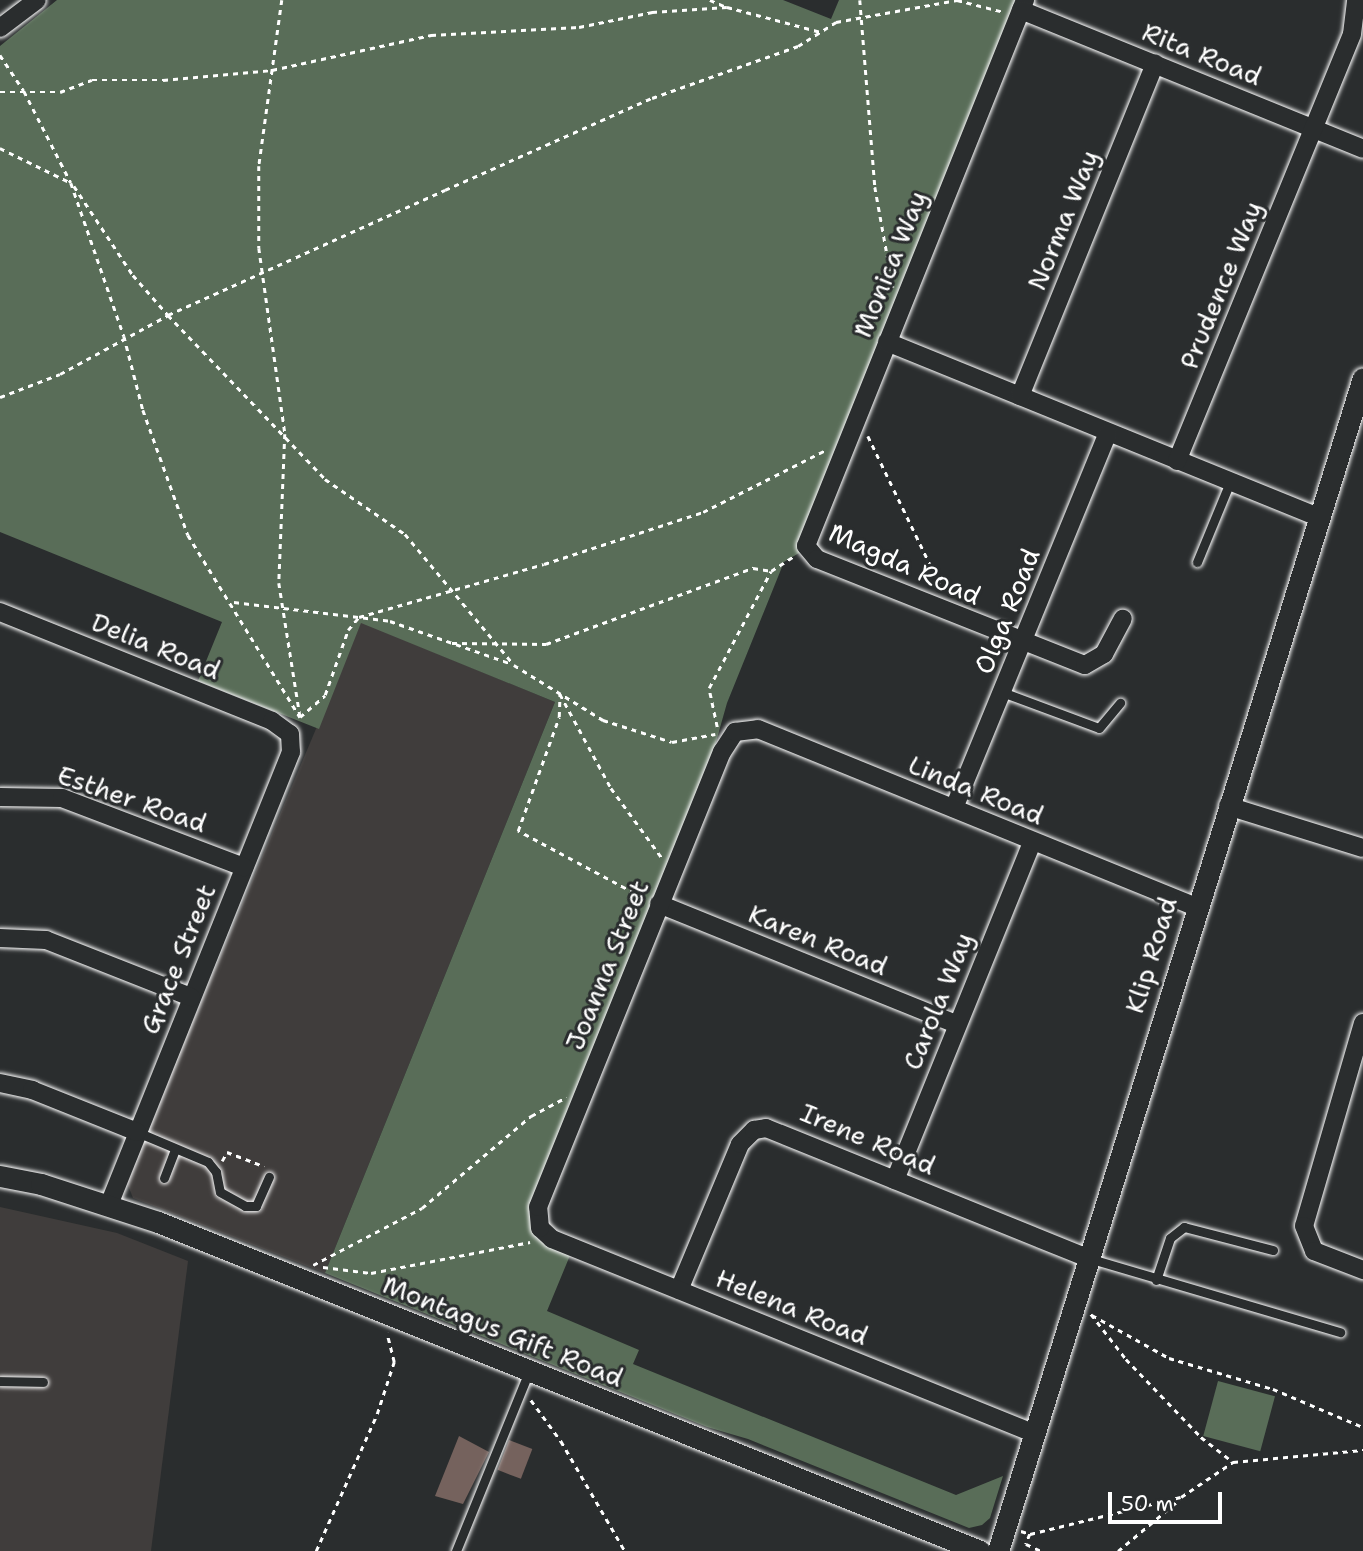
<!DOCTYPE html>
<style>
body{margin:0}
#map{position:relative;width:1363px;height:1551px;overflow:hidden;background:#2a2d2e;font-family:"Shantell Sans",sans-serif}
div>[style]{position:absolute}
.built>*{inset:0;background:#403d3c}
.green>*{inset:0;background:#596d58;transform-origin:0 0}
.building>*{inset:0;background:#75625d;transform-origin:0 0}
.path>*{height:2.5px;margin-top:-1.25px;transform-origin:0;background:repeating-linear-gradient(90deg,#fff 0 5px,transparent 0 10px)}
.roads{filter:drop-shadow(0 0 2px #fff) drop-shadow(0 0 2px #fff)}
.service>*{height:9px;margin:-4.5px;padding:0 4.5px;transform-origin:4.5px;border-radius:4.5px;background:#2a2d2e}
.minor>*{height:18px;margin:-9px;padding:0 9px;transform-origin:9px;border-radius:9px;background:#2a2d2e}
.tertiary>*{height:21px;margin:-10.5px;padding:0 10.5px;transform-origin:10.5px;border-radius:10.5px;background:#2a2d2e}
span{translate:-50% -50%;white-space:nowrap;text-align:center;line-height:1.15;-webkit-text-stroke:6px #2a2d2e;paint-order:stroke}
.street-label{font-size:26px;color:#fff}
.scale{position:absolute;left:1108px;top:1492px;width:114px;height:32px;box-sizing:border-box;border:4px solid #fff;border-top:0;padding-left:9px;font-size:21px;line-height:24px;white-space:nowrap;color:#fff;-webkit-text-stroke:5px #2a2d2e;paint-order:stroke}
</style>
<div id="map">
<div class="built">
<div style="clip-path:polygon(361px 622px,555px 702px,325px 1273px,133px 1198px,126px 1180px)"></div>
<div style="clip-path:polygon(0 1207px,117px 1233px,188px 1261px,151px 1551px,0 1551px)"></div>
</div>
<div class="green">
<div style="clip-path:polygon(57px 0,783px 0,831px 19px,839px 0,1019px 0,804px 550px,784px 562px,727px 703px,710px 763px,529px 1212px,533px 1229px,571px 1253px,547px 1311px,639px 1350px,633px 1364px,956px 1495px,1003px 1476px,990px 1518px,982px 1525px,969px 1528px,748px 1439px,707px 1427px,325px 1273px,555px 702px,361px 623px,319px 729px,198px 681px,222px 622px,0 532px,0 46px)"></div>
<div style="left:1218px;top:1381px;width:59px;height:57px;rotate:15deg"></div>
</div>
<div class="building">
<div style="clip-path:polygon(459px 1436px,489px 1452px,463px 1504px,435px 1496px)"></div>
<div style="left:509px;top:1440px;width:25px;height:32px;rotate:21deg"></div>
</div>
<div class="path">
<div style="left:282px;top:0;width:168px;rotate:97.9deg"></div>
<div style="left:259px;top:166px;width:82px;rotate:90deg"></div>
<div style="left:259px;top:248px;width:188px;rotate:82deg"></div>
<div style="left:285px;top:434px;width:149px;rotate:92.3deg"></div>
<div style="left:279px;top:583px;width:135px;rotate:81deg"></div>
<div style="left:710px;top:0;width:15px;rotate:23deg"></div>
<div style="left:860px;top:0;width:188px;rotate:85.4deg"></div>
<div style="left:875px;top:187px;width:102px;rotate:79.8deg"></div>
<div style="left:0;top:55px;width:43px;rotate:56.3deg"></div>
<div style="left:24px;top:91px;width:103px;rotate:62.9deg"></div>
<div style="left:71px;top:183px;width:162px;rotate:70.9deg"></div>
<div style="left:124px;top:336px;width:76px;rotate:75.6deg"></div>
<div style="left:143px;top:410px;width:133px;rotate:70.2deg"></div>
<div style="left:188px;top:535px;width:214px;rotate:58.4deg"></div>
<div style="left:300px;top:717px;width:33px;rotate:-41deg"></div>
<div style="left:325px;top:695px;width:69px;rotate:-70.5deg"></div>
<div style="left:348px;top:630px;width:17px;rotate:-50deg"></div>
<div style="left:359px;top:617px;width:192px;rotate:-16deg"></div>
<div style="left:544px;top:564px;width:167px;rotate:-18.1deg"></div>
<div style="left:703px;top:512px;width:138px;rotate:-26.8deg"></div>
<div style="left:0;top:92px;width:60px"></div>
<div style="left:60px;top:92px;width:34px;rotate:-21deg"></div>
<div style="left:92px;top:80px;width:71px"></div>
<div style="left:163px;top:80px;width:109px;rotate:-5.2deg"></div>
<div style="left:272px;top:70px;width:163px;rotate:-12.4deg"></div>
<div style="left:431px;top:35px;width:148px;rotate:-3.1deg"></div>
<div style="left:579px;top:27px;width:75px;rotate:-11.6deg"></div>
<div style="left:652px;top:12px;width:75px;rotate:-3.8deg"></div>
<div style="left:727px;top:7px;width:97px;rotate:14.9deg"></div>
<div style="left:0;top:148px;width:77px;rotate:26.2deg"></div>
<div style="left:74px;top:186px;width:107px;rotate:56.5deg"></div>
<div style="left:133px;top:275px;width:53px;rotate:48.8deg"></div>
<div style="left:168px;top:315px;width:227px;rotate:46.2deg"></div>
<div style="left:325px;top:479px;width:97px;rotate:34.5deg"></div>
<div style="left:405px;top:534px;width:170px;rotate:50.2deg"></div>
<div style="left:514px;top:665px;width:105px;rotate:31.7deg"></div>
<div style="left:603px;top:720px;width:72px;rotate:17.7deg"></div>
<div style="left:672px;top:742px;width:44px;rotate:-10.5deg"></div>
<div style="left:0;top:397px;width:64px;rotate:-21deg"></div>
<div style="left:60px;top:374px;width:123px;rotate:-28.6deg"></div>
<div style="left:168px;top:315px;width:304px;rotate:-24.3deg"></div>
<div style="left:445px;top:190px;width:227px;rotate:-24deg"></div>
<div style="left:652px;top:98px;width:155px;rotate:-19.6deg"></div>
<div style="left:798px;top:46px;width:45px;rotate:-32.3deg"></div>
<div style="left:836px;top:22px;width:123px;rotate:-10.3deg"></div>
<div style="left:957px;top:0;width:49px;rotate:14.3deg"></div>
<div style="left:868px;top:436px;width:172px;rotate:64.2deg"></div>
<div style="left:234px;top:602px;width:157px;rotate:6.9deg"></div>
<div style="left:390px;top:621px;width:129px;rotate:19.4deg"></div>
<div style="left:452px;top:643px;width:94px;rotate:0.6deg"></div>
<div style="left:546px;top:644px;width:221px;rotate:-20.2deg"></div>
<div style="left:753px;top:568px;width:18px;rotate:9deg"></div>
<div style="left:717px;top:727px;width:40px;rotate:-102deg"></div>
<div style="left:709px;top:688px;width:132px;rotate:-62.1deg"></div>
<div style="left:771px;top:571px;width:27px;rotate:-33deg"></div>
<div style="left:643px;top:898px;width:142px;rotate:-151.8deg"></div>
<div style="left:518px;top:831px;width:121px;rotate:-70.2deg"></div>
<div style="left:559px;top:717px;width:23px;rotate:-88deg"></div>
<div style="left:560px;top:694px;width:107px;rotate:61.5deg"></div>
<div style="left:611px;top:788px;width:87px;rotate:53.9deg"></div>
<div style="left:222px;top:1161px;width:10px;rotate:-61deg"></div>
<div style="left:227px;top:1152px;width:40px;rotate:21deg"></div>
<div style="left:313px;top:1265px;width:123px;rotate:-27.6deg"></div>
<div style="left:422px;top:1208px;width:143px;rotate:-40.2deg"></div>
<div style="left:531px;top:1116px;width:40px;rotate:-28deg"></div>
<div style="left:323px;top:1267px;width:48px;rotate:7.1deg"></div>
<div style="left:371px;top:1273px;width:162px;rotate:-11deg"></div>
<div style="left:1091px;top:1314px;width:57px;rotate:52.1deg"></div>
<div style="left:1126px;top:1359px;width:108px;rotate:46.1deg"></div>
<div style="left:1201px;top:1437px;width:41px;rotate:38deg"></div>
<div style="left:1233px;top:1462px;width:131px;rotate:-5.3deg"></div>
<div style="left:1092px;top:1315px;width:88px;rotate:29.2deg"></div>
<div style="left:1169px;top:1358px;width:109px;rotate:16.6deg"></div>
<div style="left:1273px;top:1389px;width:98px;rotate:22.9deg"></div>
<div style="left:531px;top:1400px;width:51px;rotate:53.8deg"></div>
<div style="left:561px;top:1441px;width:127px;rotate:59.8deg"></div>
<div style="left:1021px;top:1531px;width:9px;rotate:18deg"></div>
<div style="left:1030px;top:1534px;width:155px;rotate:-13.8deg"></div>
<div style="left:1181px;top:1497px;width:63px;rotate:-33.9deg"></div>
<div style="left:1030px;top:1534px;width:11px;rotate:112deg"></div>
<div style="left:1026px;top:1544px;width:17px;rotate:25deg"></div>
<div style="left:316px;top:1551px;width:150px;rotate:-66deg"></div>
<div style="left:377px;top:1414px;width:55px;rotate:-71.9deg"></div>
<div style="left:394px;top:1362px;width:30px;rotate:-104deg"></div>
<div style="left:1118px;top:1551px;width:80px;rotate:-39.9deg"></div>
</div>
<div class="roads">
<div class="service">
<div style="left:1197px;top:562px;width:87px;rotate:-67.6deg"></div>
<div style="left:1002px;top:692px;width:103px;rotate:20.4deg"></div>
<div style="left:1099px;top:728px;width:33px;rotate:-50deg"></div>
<div style="left:137px;top:1132px;width:77px;rotate:22.9deg"></div>
<div style="left:208px;top:1162px;width:13px;rotate:51deg"></div>
<div style="left:216px;top:1172px;width:20px;rotate:79deg"></div>
<div style="left:220px;top:1192px;width:29px;rotate:29deg"></div>
<div style="left:245px;top:1206px;width:11px"></div>
<div style="left:256px;top:1206px;width:32px;rotate:-66deg"></div>
<div style="left:164px;top:1178px;width:31px;rotate:-69deg"></div>
<div style="left:1088px;top:1258px;width:263px;rotate:16.4deg"></div>
<div style="left:1156px;top:1280px;width:44px;rotate:-71.6deg"></div>
<div style="left:1170px;top:1238px;width:18px;rotate:-38deg"></div>
<div style="left:1184px;top:1227px;width:92px;rotate:14.5deg"></div>
<div style="left:0;top:1381px;width:43px;rotate:1.3deg"></div>
<div style="left:456px;top:1551px;width:194px;rotate:-67.9deg"></div>
</div>
<div class="minor">
<div style="left:1025px;top:0;width:588px;rotate:111.86deg"></div>
<div style="left:806px;top:546px;width:17px;rotate:50deg"></div>
<div style="left:817px;top:559px;width:288px;rotate:21.6deg"></div>
<div style="left:1085px;top:665px;width:22px;rotate:-30deg"></div>
<div style="left:1104px;top:654px;width:40px;rotate:-62deg"></div>
<div style="left:1021px;top:10px;width:369px;rotate:22.1deg"></div>
<div style="left:0;top:28px;width:46px;rotate:-37.1deg"></div>
<div style="left:887px;top:342px;width:466px;rotate:22.1deg"></div>
<div style="left:1020px;top:396px;width:359px;rotate:-67.9deg"></div>
<div style="left:1177px;top:461px;width:461px;rotate:-67.7deg"></div>
<div style="left:1352px;top:34px;width:34px;rotate:-83deg"></div>
<div style="left:0;top:612px;width:293px;rotate:21.8deg"></div>
<div style="left:272px;top:721px;width:22px;rotate:36deg"></div>
<div style="left:290px;top:734px;width:18px;rotate:87deg"></div>
<div style="left:291px;top:752px;width:487px;rotate:111.9deg"></div>
<div style="left:0;top:797px;width:62px;rotate:0.9deg"></div>
<div style="left:62px;top:798px;width:195px;rotate:20.8deg"></div>
<div style="left:1228px;top:806px;width:141px;rotate:17.3deg"></div>
<div style="left:954px;top:808px;width:405px;rotate:-67.7deg"></div>
<div style="left:659px;top:904px;width:320px;rotate:22deg"></div>
<div style="left:0;top:938px;width:46px;rotate:2.5deg"></div>
<div style="left:46px;top:940px;width:156px;rotate:21.5deg"></div>
<div style="left:1363px;top:1023px;width:211px;rotate:106.2deg"></div>
<div style="left:1304px;top:1226px;width:27px;rotate:68deg"></div>
<div style="left:1314px;top:1251px;width:53px;rotate:21.2deg"></div>
<div style="left:0;top:1083px;width:33px;rotate:12deg"></div>
<div style="left:32px;top:1090px;width:113px;rotate:21.8deg"></div>
<div style="left:895px;top:1180px;width:365px;rotate:-67.9deg"></div>
<div style="left:679px;top:1290px;width:158px;rotate:-67.3deg"></div>
<div style="left:740px;top:1144px;width:20px;rotate:-45deg"></div>
<div style="left:754px;top:1130px;width:12px;rotate:-9deg"></div>
<div style="left:766px;top:1128px;width:345px;rotate:22deg"></div>
<div style="left:1033px;top:1433px;width:519px;rotate:-158.03deg"></div>
<div style="left:552px;top:1239px;width:16px;rotate:-137deg"></div>
<div style="left:540px;top:1228px;width:21px;rotate:-95deg"></div>
<div style="left:538px;top:1207px;width:491px;rotate:-68deg"></div>
<div style="left:722px;top:752px;width:24px;rotate:-57deg"></div>
<div style="left:735px;top:732px;width:23px;rotate:-7deg"></div>
<div style="left:758px;top:729px;width:473px;rotate:22.1deg"></div>
</div>
<div class="tertiary">
<div style="left:0;top:1176px;width:42px;rotate:11deg"></div>
<div style="left:41px;top:1184px;width:123px;rotate:18deg"></div>
<div style="left:158px;top:1222px;width:885px;rotate:21.81deg"></div>
<div style="left:998px;top:1551px;width:1228px;rotate:-72.72deg"></div>
</div>
</div>
<div class="street-label">
<span style="left:1202px;top:54px;rotate:22deg">Rita Road</span>
<span style="left:1063px;top:220px;rotate:-68deg">Norma Way</span>
<span style="left:890px;top:264px;rotate:-68deg">Monica Way</span>
<span style="left:1221px;top:285px;rotate:-68deg">Prudence Way</span>
<span style="left:905px;top:564px;rotate:24deg">Magda Road</span>
<span style="left:1007px;top:611px;rotate:-68deg">Olga Road</span>
<span style="left:156px;top:646px;rotate:22deg">Delia Road</span>
<span style="left:976px;top:790px;rotate:22deg">Linda Road</span>
<span style="left:132px;top:799px;rotate:19deg">Esther Road</span>
<span style="left:818px;top:940px;rotate:22deg">Karen Road</span>
<span style="left:1151px;top:955px;rotate:-73deg">Klip Road</span>
<span style="left:178px;top:959px;rotate:-68deg">Grace Street</span>
<span style="left:607px;top:965px;rotate:-68deg">Joanna Street</span>
<span style="left:938px;top:1001px;rotate:-68deg">Carola Way</span>
<span style="left:868px;top:1139px;rotate:23deg">Irene Road</span>
<span style="left:792px;top:1307px;rotate:22deg">Helena Road</span>
<span style="left:503px;top:1331px;rotate:22deg">Montagus Gift Road</span>
</div>
<div class="scale">50 m</div>
</div>
